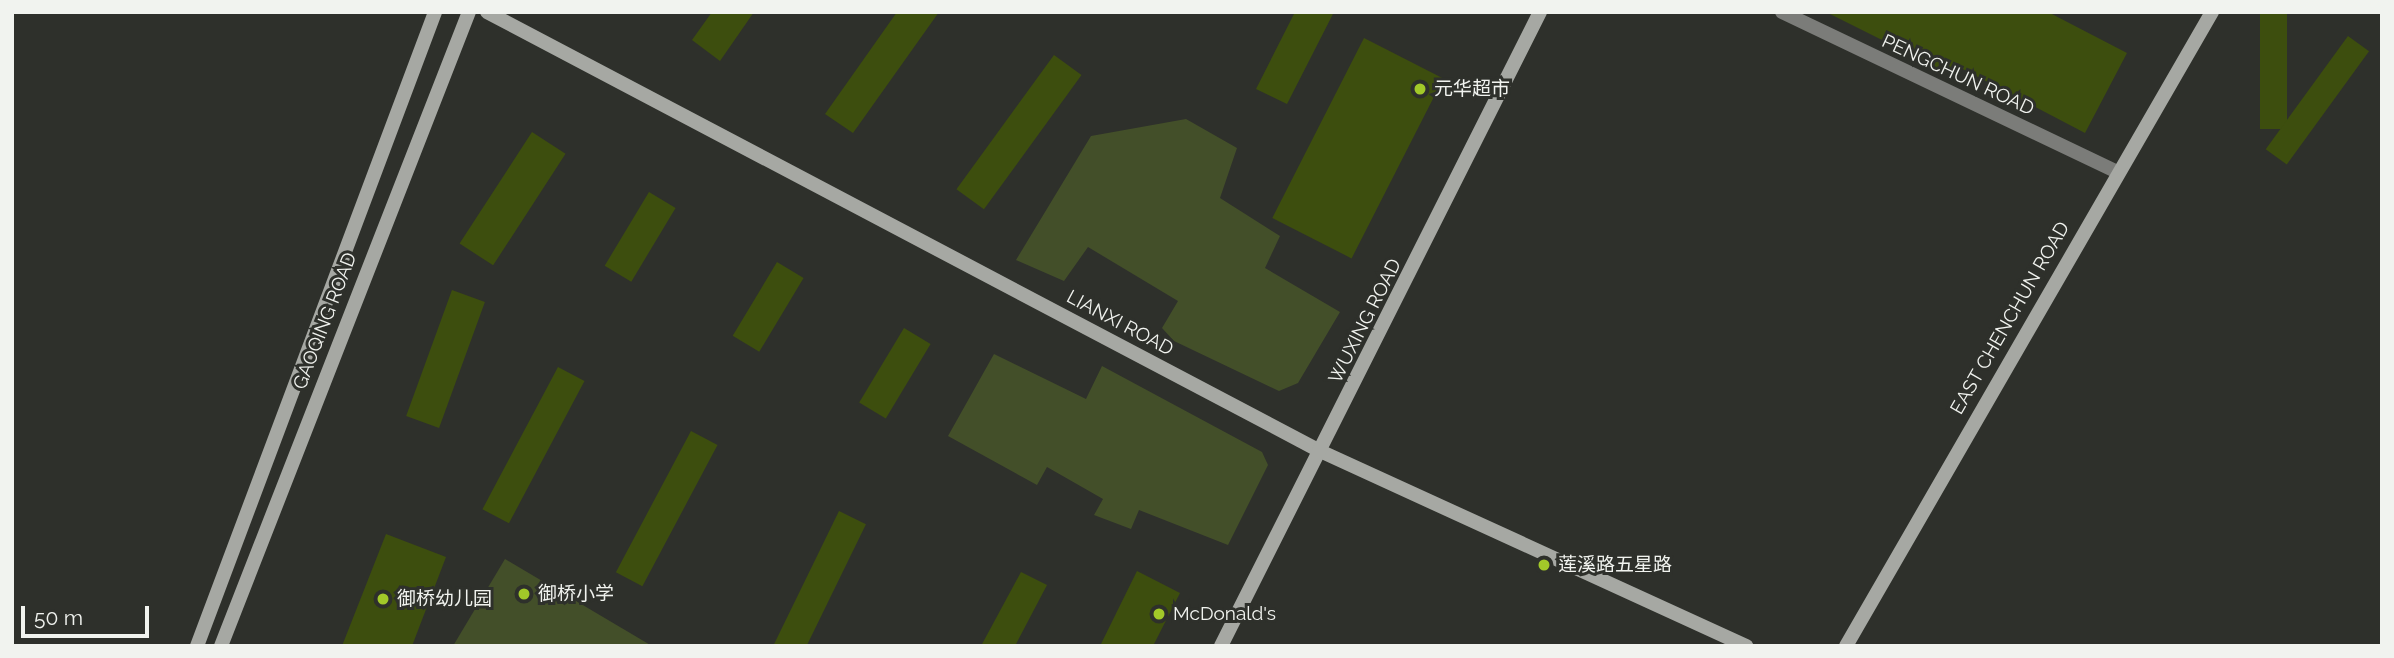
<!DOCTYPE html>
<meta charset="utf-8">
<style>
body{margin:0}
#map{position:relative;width:2394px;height:658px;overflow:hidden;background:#2e302b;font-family:Raleway,"Noto Sans SC",sans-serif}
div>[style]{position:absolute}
.green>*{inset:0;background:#434f29}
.building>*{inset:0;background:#3d4e0e;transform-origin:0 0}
.street>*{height:14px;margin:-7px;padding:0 7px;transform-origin:7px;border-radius:7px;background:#7b7c79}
.secondary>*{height:14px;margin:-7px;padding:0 7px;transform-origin:7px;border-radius:7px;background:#a6a8a3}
.dots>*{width:19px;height:19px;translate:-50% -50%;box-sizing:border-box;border:4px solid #2e302b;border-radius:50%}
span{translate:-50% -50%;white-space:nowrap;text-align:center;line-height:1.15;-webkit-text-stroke:6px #2e302b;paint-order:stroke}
.street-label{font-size:19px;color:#f1f3ef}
.poi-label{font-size:19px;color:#f1f3ef}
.left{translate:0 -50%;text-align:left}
.frame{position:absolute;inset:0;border:14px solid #f1f3ef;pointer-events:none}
.scale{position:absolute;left:21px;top:606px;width:128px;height:32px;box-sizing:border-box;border:4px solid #f1f3ef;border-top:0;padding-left:9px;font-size:21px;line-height:24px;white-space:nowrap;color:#f1f3ef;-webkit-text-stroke:5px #2e302b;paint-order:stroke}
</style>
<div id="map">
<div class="green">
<div style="clip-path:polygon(1186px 119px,1237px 148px,1220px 198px,1280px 236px,1265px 268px,1340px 312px,1298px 383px,1279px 391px,1174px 341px,1162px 328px,1178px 301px,1088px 247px,1064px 281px,1016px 260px,1091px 136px)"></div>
<div style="clip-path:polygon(994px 354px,1086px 399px,1102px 366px,1262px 452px,1268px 465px,1228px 545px,1139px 510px,1131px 529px,1094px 515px,1103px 499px,1047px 467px,1037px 485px,948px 436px)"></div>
<div style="clip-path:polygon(505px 559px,652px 646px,453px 646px)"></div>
</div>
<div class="building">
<div style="clip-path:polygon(712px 12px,754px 12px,720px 61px,692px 40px)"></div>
<div style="clip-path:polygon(897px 12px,939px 12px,853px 133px,825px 114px)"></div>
<div style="clip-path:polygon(1295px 12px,1334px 12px,1287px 104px,1256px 89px)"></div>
<div style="clip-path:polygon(1826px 12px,2048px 12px,2127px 53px,2085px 133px,1957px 66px,1952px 75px)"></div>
<div style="left:2260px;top:12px;width:27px;height:117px"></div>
<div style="left:2348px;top:36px;width:26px;height:140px;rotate:36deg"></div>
<div style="left:1364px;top:38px;width:89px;height:202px;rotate:27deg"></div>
<div style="left:1054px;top:55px;width:34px;height:166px;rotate:36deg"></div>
<div style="left:532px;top:132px;width:40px;height:133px;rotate:33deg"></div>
<div style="left:649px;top:192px;width:31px;height:86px;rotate:31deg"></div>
<div style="left:777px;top:262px;width:31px;height:86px;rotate:31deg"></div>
<div style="left:452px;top:290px;width:35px;height:134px;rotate:20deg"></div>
<div style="left:904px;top:328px;width:31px;height:87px;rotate:31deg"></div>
<div style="left:558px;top:367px;width:30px;height:161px;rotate:28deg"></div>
<div style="left:691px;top:431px;width:30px;height:160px;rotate:28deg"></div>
<div style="left:839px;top:511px;width:30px;height:153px;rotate:26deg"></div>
<div style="clip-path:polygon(386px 534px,446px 557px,412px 646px,342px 646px)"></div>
<div style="clip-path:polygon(1137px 571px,1180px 593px,1153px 646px,1100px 646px)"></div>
<div style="clip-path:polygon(1021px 572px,1047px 585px,1015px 646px,981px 646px)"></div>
</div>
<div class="street">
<div style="left:1782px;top:12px;width:371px;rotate:25.5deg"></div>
</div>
<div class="secondary">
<div style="left:487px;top:12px;width:942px;rotate:27.79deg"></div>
<div style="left:1320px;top:451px;width:469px;rotate:24.6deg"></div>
<div style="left:197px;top:646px;width:677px;rotate:-69.42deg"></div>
<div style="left:221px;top:646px;width:681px;rotate:-68.64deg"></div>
<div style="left:1221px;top:646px;width:710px;rotate:-63.29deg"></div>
<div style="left:1846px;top:646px;width:732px;rotate:-60deg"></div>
</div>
<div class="dots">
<div style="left:1420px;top:89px;background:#a2c929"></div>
<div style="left:1544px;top:565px;background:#a2c929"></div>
<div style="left:524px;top:594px;background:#a2c929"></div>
<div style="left:383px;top:599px;background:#a2c929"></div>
<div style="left:1159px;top:614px;background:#a2c929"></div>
</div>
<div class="street-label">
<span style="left:1958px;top:75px;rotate:25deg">PENGCHUN ROAD</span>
<span style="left:2010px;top:318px;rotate:-60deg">EAST CHENCHUN ROAD</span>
<span style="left:325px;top:321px;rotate:-69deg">GAOQING ROAD</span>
<span style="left:1365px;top:321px;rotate:-63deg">WUXING ROAD</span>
<span style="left:1120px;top:323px;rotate:28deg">LIANXI ROAD</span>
</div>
<div class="poi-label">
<span class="left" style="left:1434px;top:89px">元华超市</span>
<span class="left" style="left:1558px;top:565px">莲溪路五星路</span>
<span class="left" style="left:538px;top:594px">御桥小学</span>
<span class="left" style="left:397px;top:599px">御桥幼儿园</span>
<span class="left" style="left:1173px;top:614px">McDonald's</span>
</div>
<div class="frame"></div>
<div class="scale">50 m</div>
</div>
